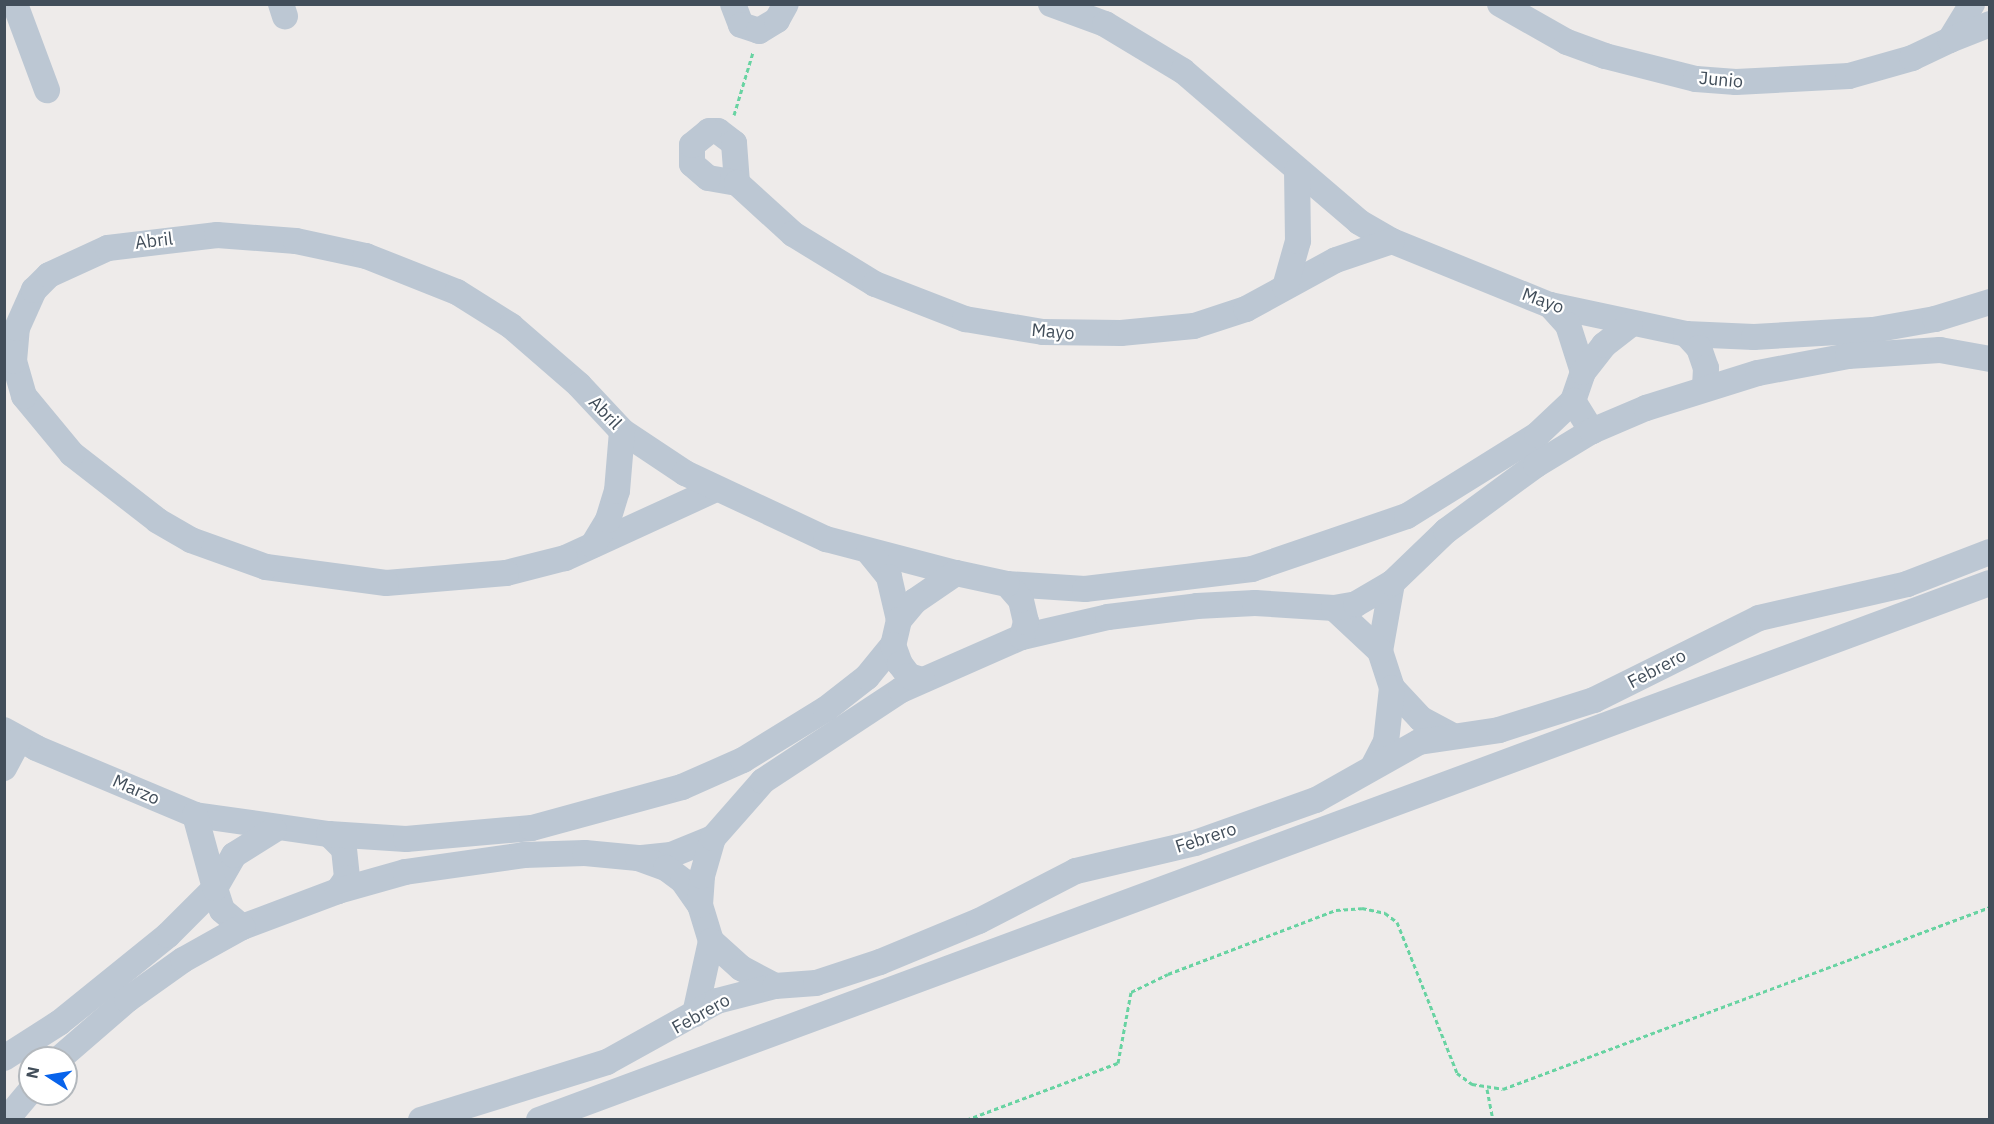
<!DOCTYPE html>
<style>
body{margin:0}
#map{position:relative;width:1994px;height:1124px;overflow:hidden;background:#eeebea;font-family:"IBM Plex Sans",sans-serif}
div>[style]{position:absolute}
.path>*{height:3px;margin-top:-1.5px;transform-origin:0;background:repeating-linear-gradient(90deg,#68d3a2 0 4.5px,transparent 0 7.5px)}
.minor>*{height:26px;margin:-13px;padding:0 13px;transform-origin:13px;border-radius:13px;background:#bcc7d3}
span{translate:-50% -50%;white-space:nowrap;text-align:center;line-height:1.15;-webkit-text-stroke:4.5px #fff;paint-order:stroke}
.street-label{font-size:18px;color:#424e5a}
.frame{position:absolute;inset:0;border:6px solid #424e5a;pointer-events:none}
.north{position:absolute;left:18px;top:1046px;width:60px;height:60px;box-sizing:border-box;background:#fff;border:2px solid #b3b8bd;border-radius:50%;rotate:282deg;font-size:16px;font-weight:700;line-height:24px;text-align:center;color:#424e5a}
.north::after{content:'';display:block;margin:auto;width:21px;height:27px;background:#0863eb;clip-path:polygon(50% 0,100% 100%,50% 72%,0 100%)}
</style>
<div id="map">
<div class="path">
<div style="left:734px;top:115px;width:66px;rotate:-73.2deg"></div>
<div style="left:1487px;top:1089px;width:32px;rotate:79deg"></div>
<div style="left:966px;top:1120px;width:162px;rotate:-20.6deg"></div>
<div style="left:1118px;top:1063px;width:72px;rotate:-79.6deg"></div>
<div style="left:1131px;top:992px;width:41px;rotate:-25.9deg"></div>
<div style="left:1168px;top:974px;width:180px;rotate:-20.9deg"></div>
<div style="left:1336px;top:910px;width:26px;rotate:-4deg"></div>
<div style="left:1362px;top:908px;width:24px;rotate:12deg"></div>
<div style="left:1385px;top:913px;width:15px;rotate:37deg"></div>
<div style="left:1397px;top:922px;width:162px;rotate:68.3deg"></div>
<div style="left:1457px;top:1073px;width:19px;rotate:36deg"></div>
<div style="left:1472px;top:1084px;width:31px;rotate:9deg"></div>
<div style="left:1503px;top:1089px;width:520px;rotate:-20.49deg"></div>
</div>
<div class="minor">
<div style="left:15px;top:4px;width:92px;rotate:69.6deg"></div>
<div style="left:281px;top:4px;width:13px;rotate:72deg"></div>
<div style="left:733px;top:4px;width:22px;rotate:69deg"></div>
<div style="left:741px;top:25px;width:19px;rotate:18deg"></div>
<div style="left:759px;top:31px;width:21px;rotate:-31deg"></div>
<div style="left:777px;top:20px;width:18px;rotate:-61deg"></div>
<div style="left:1051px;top:4px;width:58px;rotate:20.3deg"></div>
<div style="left:1105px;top:24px;width:91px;rotate:31.1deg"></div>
<div style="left:1183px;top:71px;width:232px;rotate:40.6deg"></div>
<div style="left:1359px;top:222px;width:38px;rotate:30deg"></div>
<div style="left:1392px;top:241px;width:170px;rotate:22.1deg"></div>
<div style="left:1550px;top:305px;width:139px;rotate:12deg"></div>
<div style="left:1686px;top:334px;width:68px;rotate:2.5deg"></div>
<div style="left:1754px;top:337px;width:119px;rotate:-3.4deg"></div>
<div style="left:1873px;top:330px;width:63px;rotate:-10.1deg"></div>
<div style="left:1935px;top:319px;width:58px;rotate:-17.2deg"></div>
<div style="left:1500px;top:4px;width:77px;rotate:29.6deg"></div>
<div style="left:1567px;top:42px;width:40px;rotate:20.2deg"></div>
<div style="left:1605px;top:56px;width:94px;rotate:14.2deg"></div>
<div style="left:1696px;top:79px;width:40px;rotate:4.3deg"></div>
<div style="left:1736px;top:82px;width:113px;rotate:-3deg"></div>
<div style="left:1849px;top:76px;width:66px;rotate:-15.9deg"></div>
<div style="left:1912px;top:58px;width:42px;rotate:-25.3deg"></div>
<div style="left:1972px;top:4px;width:42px;rotate:121.4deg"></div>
<div style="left:1950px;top:40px;width:43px;rotate:-21.8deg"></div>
<div style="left:709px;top:131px;width:9px"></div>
<div style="left:718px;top:131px;width:20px;rotate:37deg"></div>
<div style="left:734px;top:143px;width:40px;rotate:85.7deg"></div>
<div style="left:737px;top:183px;width:29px;rotate:-170deg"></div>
<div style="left:708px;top:178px;width:21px;rotate:-139deg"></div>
<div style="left:692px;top:164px;width:19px;rotate:-90deg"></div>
<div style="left:692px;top:145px;width:22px;rotate:-39deg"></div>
<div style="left:737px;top:183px;width:76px;rotate:42.3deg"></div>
<div style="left:793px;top:234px;width:96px;rotate:31.4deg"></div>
<div style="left:875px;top:284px;width:97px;rotate:21.3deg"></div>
<div style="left:965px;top:319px;width:79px;rotate:9.5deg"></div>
<div style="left:1043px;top:332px;width:78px;rotate:0.7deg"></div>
<div style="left:1121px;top:333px;width:73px;rotate:-5.5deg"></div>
<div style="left:1194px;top:326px;width:55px;rotate:-18.1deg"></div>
<div style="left:1246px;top:309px;width:102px;rotate:-28.6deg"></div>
<div style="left:1336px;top:260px;width:59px;rotate:-18.7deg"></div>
<div style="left:1285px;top:287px;width:48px;rotate:-74.2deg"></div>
<div style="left:1298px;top:241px;width:70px;rotate:-90.8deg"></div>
<div style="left:1550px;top:305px;width:27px;rotate:48deg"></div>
<div style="left:1568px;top:325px;width:49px;rotate:72.3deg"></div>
<div style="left:1686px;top:334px;width:19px;rotate:47deg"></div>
<div style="left:1699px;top:348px;width:21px;rotate:71deg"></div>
<div style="left:1706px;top:368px;width:20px;rotate:93deg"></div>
<div style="left:1573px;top:401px;width:31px;rotate:-71deg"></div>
<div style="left:1583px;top:372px;width:34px;rotate:-52deg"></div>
<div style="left:1604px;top:345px;width:33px;rotate:-38deg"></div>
<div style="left:716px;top:489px;width:166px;rotate:155.4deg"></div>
<div style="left:565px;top:558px;width:61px;rotate:165.7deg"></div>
<div style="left:506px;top:573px;width:120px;rotate:175.2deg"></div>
<div style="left:386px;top:583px;width:121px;rotate:-172.4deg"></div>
<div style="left:266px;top:567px;width:80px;rotate:-160.2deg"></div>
<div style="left:191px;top:540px;width:39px;rotate:-150deg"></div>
<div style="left:157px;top:520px;width:108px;rotate:-142.2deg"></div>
<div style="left:72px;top:454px;width:75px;rotate:-129.6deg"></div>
<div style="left:24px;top:396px;width:36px;rotate:-106deg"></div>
<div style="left:14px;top:361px;width:33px;rotate:-85deg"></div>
<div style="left:17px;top:328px;width:42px;rotate:-65.9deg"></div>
<div style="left:34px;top:290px;width:21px;rotate:-45deg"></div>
<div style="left:49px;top:275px;width:65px;rotate:-24.6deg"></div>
<div style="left:108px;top:248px;width:110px;rotate:-6.8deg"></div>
<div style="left:217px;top:235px;width:79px;rotate:4.3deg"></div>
<div style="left:296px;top:241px;width:72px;rotate:12.1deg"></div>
<div style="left:366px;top:256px;width:98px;rotate:21.6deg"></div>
<div style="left:457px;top:292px;width:64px;rotate:32.2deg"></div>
<div style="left:511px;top:326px;width:90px;rotate:40.9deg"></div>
<div style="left:579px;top:385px;width:63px;rotate:46.9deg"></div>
<div style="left:622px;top:431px;width:76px;rotate:33.7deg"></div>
<div style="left:685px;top:473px;width:156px;rotate:25.1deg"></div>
<div style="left:826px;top:539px;width:134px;rotate:14.7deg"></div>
<div style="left:593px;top:545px;width:29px;rotate:-59deg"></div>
<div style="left:608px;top:520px;width:30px;rotate:-73deg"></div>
<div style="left:617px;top:491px;width:60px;rotate:-85.2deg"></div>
<div style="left:869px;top:552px;width:32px;rotate:51deg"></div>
<div style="left:889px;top:577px;width:44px;rotate:76.9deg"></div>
<div style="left:1392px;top:583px;width:69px;rotate:100deg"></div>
<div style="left:1380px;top:651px;width:39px;rotate:72deg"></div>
<div style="left:1392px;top:688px;width:42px;rotate:46.9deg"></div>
<div style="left:1421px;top:719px;width:34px;rotate:28deg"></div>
<div style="left:1007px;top:584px;width:78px;rotate:3.7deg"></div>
<div style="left:1085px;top:589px;width:168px;rotate:-6.8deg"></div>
<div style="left:1252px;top:569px;width:164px;rotate:-18.9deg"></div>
<div style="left:1407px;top:516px;width:153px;rotate:-31.9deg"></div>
<div style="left:1537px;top:435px;width:50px;rotate:-43.4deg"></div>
<div style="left:1573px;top:401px;width:36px;rotate:58deg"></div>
<div style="left:1334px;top:608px;width:63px;rotate:43.1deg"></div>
<div style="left:1022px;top:637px;width:88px;rotate:-13.1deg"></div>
<div style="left:1108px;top:617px;width:90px;rotate:-7deg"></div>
<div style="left:1197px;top:606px;width:58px;rotate:-3deg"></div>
<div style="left:1255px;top:603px;width:79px;rotate:3.6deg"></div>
<div style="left:1334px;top:608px;width:22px;rotate:-10deg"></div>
<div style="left:1356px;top:604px;width:42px;rotate:-30.3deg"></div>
<div style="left:1392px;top:583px;width:75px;rotate:-43.9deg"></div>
<div style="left:1446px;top:531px;width:112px;rotate:-36.3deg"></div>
<div style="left:1536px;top:465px;width:66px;rotate:-31.3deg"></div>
<div style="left:1592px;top:431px;width:59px;rotate:-23.1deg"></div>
<div style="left:1646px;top:408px;width:117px;rotate:-17.4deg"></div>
<div style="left:1758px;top:373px;width:92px;rotate:-10.7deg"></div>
<div style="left:1848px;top:356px;width:92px;rotate:-3.7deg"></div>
<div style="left:1940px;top:350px;width:51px;rotate:10.2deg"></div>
<div style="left:4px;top:730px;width:37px;rotate:29deg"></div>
<div style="left:36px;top:748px;width:173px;rotate:22.8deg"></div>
<div style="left:195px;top:815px;width:135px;rotate:8.1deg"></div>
<div style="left:329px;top:834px;width:21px;rotate:45deg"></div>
<div style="left:344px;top:849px;width:29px;rotate:84deg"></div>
<div style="left:347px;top:878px;width:16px;rotate:125deg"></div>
<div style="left:338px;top:891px;width:103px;rotate:159.4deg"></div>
<div style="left:242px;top:927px;width:26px;rotate:-140deg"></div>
<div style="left:222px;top:910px;width:23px;rotate:-108deg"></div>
<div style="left:215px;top:888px;width:38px;rotate:-60deg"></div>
<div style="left:234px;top:855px;width:47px;rotate:-32deg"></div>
<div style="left:1373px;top:767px;width:28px;rotate:-63deg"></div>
<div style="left:1386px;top:742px;width:54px;rotate:-83.7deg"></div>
<div style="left:4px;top:768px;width:32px;rotate:-62deg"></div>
<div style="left:329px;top:834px;width:77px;rotate:3.7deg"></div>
<div style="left:406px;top:839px;width:126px;rotate:-5deg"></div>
<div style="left:532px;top:828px;width:156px;rotate:-15.3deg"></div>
<div style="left:682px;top:787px;width:67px;rotate:-23.9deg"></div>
<div style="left:743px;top:760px;width:97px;rotate:-31.6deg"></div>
<div style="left:826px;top:709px;width:52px;rotate:-38deg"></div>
<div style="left:867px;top:677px;width:41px;rotate:-50.9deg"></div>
<div style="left:642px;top:858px;width:29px;rotate:-6deg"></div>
<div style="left:671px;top:855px;width:45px;rotate:-22deg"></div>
<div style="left:338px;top:891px;width:70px;rotate:-15.8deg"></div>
<div style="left:405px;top:872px;width:120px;rotate:-8.1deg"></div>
<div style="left:524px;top:855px;width:61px;rotate:-1.9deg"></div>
<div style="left:585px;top:853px;width:53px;rotate:5.4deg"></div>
<div style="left:638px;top:858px;width:30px;rotate:20deg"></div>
<div style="left:666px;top:868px;width:21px;rotate:37deg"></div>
<div style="left:683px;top:881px;width:29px;rotate:55deg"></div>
<div style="left:700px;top:905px;width:38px;rotate:73deg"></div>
<div style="left:711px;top:941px;width:75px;rotate:102.4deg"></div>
<div style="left:700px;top:905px;width:29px;rotate:-86deg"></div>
<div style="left:702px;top:876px;width:40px;rotate:-74deg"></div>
<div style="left:713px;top:838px;width:76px;rotate:-48.7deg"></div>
<div style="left:763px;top:781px;width:165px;rotate:-33.4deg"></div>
<div style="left:901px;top:690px;width:132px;rotate:-23.7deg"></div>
<div style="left:1022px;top:637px;width:16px;rotate:-75deg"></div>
<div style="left:1026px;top:622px;width:23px;rotate:-103deg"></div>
<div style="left:1021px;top:600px;width:21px;rotate:-131deg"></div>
<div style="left:1007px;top:584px;width:52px;rotate:-167.8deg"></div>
<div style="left:956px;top:573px;width:50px;rotate:145.7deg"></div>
<div style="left:915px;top:601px;width:25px;rotate:130deg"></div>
<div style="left:899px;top:620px;width:26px;rotate:103deg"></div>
<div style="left:893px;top:645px;width:20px;rotate:70deg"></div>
<div style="left:900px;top:664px;width:15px;rotate:53deg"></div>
<div style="left:909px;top:676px;width:14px;rotate:17deg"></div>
<div style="left:711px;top:941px;width:40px;rotate:42deg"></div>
<div style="left:741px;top:968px;width:38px;rotate:28deg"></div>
<div style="left:4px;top:1058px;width:65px;rotate:-32.5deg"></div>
<div style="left:59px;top:1023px;width:140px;rotate:-38.9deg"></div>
<div style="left:168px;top:935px;width:66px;rotate:-45deg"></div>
<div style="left:215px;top:888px;width:76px;rotate:-105.3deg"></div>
<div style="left:60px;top:1058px;width:89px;rotate:-40.9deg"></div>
<div style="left:127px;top:1000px;width:69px;rotate:-35.5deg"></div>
<div style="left:183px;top:960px;width:68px;rotate:-29.2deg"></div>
<div style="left:6px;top:1120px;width:38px;rotate:-50deg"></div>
<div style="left:421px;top:1120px;width:195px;rotate:-17.3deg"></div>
<div style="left:607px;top:1062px;width:126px;rotate:-29deg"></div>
<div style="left:717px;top:1001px;width:60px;rotate:-14.5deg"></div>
<div style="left:775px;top:986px;width:41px;rotate:-4.2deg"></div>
<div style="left:816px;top:983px;width:67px;rotate:-18.2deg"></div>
<div style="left:880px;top:962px;width:107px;rotate:-22.5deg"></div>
<div style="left:979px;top:921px;width:109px;rotate:-27.3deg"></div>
<div style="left:1076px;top:871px;width:122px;rotate:-13.2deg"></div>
<div style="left:1195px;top:843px;width:128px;rotate:-19.6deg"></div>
<div style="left:1316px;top:800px;width:118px;rotate:-29.4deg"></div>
<div style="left:1419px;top:742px;width:81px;rotate:-8.5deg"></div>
<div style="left:1499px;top:730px;width:100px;rotate:-17.5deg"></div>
<div style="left:1594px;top:700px;width:184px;rotate:-26.4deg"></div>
<div style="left:1759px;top:618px;width:152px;rotate:-12.9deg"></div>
<div style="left:1907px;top:584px;width:89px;rotate:-21.1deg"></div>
<div style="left:539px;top:1120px;width:1547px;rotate:-20.31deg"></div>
</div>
<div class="street-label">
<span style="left:1721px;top:80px;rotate:5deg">Junio</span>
<span style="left:154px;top:241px;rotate:-7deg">Abril</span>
<span style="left:1543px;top:301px;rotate:20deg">Mayo</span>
<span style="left:1053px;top:332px;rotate:5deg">Mayo</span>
<span style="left:605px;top:413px;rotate:46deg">Abril</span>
<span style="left:1657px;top:669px;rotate:-28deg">Febrero</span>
<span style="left:136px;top:790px;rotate:24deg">Marzo</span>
<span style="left:1206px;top:838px;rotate:-18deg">Febrero</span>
<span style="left:701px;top:1014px;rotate:-29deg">Febrero</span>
</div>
<div class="frame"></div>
<div class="north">N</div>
</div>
